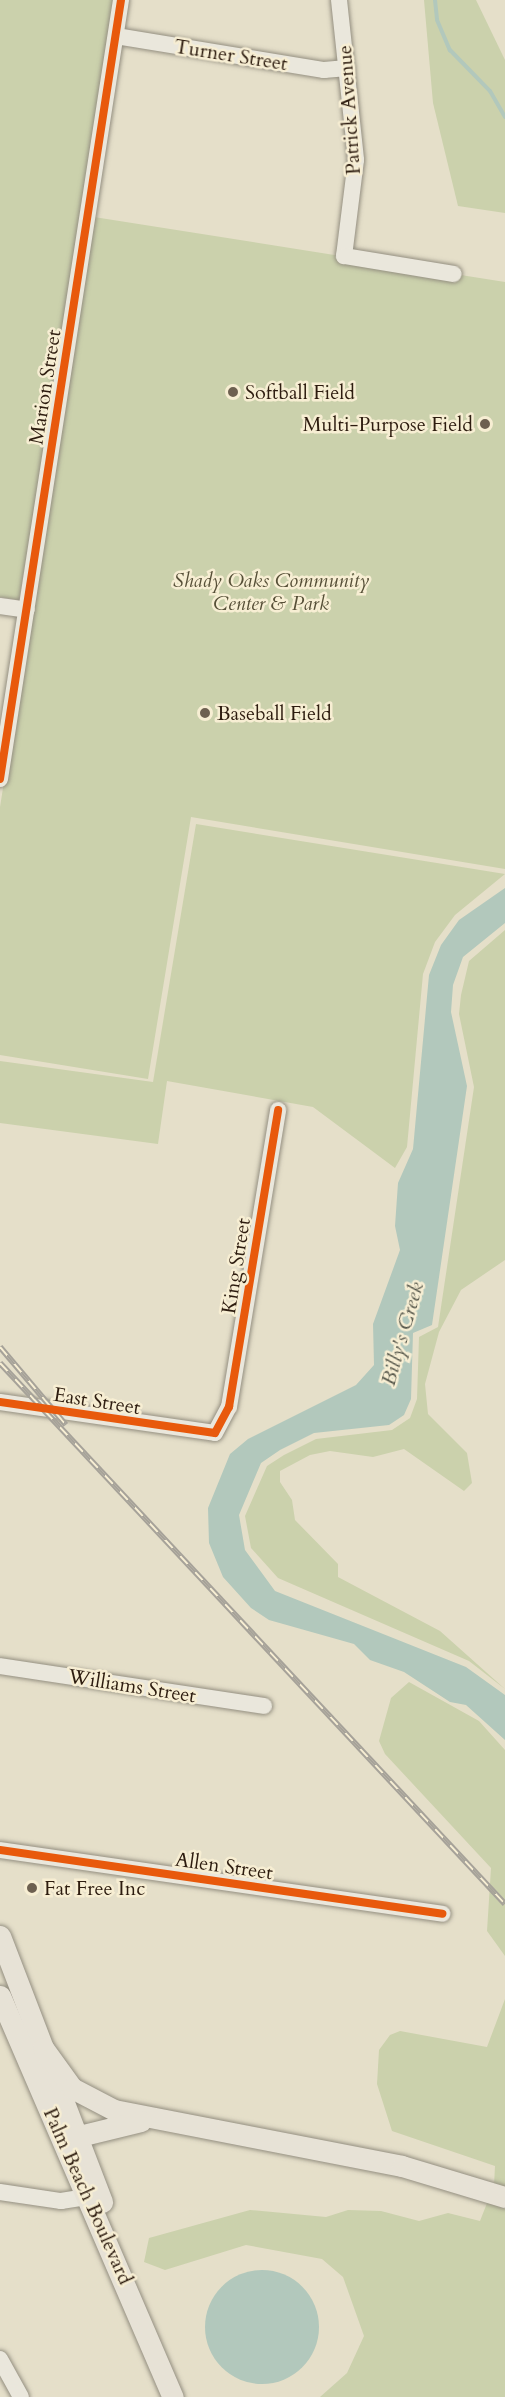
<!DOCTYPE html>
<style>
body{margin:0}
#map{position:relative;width:505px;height:2397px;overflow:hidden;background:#e5dfc9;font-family:Cardo,serif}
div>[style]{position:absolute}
.green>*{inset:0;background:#cbd1ac}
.water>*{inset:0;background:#b2c8bc}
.round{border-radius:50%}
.stream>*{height:4px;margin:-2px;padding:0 2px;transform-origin:2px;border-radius:2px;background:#b2c8bc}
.roads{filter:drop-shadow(0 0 2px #948f81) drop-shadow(0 0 2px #948f81)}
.minor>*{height:16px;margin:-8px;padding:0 8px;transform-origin:8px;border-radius:8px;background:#eae7dc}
.major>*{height:21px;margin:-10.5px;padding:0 10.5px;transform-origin:10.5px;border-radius:10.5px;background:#e7e2d6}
.rail>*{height:6px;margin-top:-3px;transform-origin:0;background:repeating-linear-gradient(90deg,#f7eed3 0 11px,#a6a299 0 22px);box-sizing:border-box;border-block:2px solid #a6a299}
.cycleway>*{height:8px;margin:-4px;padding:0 4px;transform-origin:4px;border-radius:4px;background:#e8590c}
.dots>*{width:16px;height:16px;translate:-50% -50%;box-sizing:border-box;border:3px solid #f7eed3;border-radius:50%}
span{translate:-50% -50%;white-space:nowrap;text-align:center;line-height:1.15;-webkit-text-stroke:5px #f7eed3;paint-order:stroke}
.street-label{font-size:20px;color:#2d1c0f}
.poi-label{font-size:20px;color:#2d1c0f}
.left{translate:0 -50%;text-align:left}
.right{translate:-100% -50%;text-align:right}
.park-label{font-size:20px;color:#564f37;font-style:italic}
.water-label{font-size:21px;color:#545549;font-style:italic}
</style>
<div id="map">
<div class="green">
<div style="clip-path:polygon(0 0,119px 0,19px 600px,0 597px)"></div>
<div style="clip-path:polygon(424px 0,476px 0,505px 60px,505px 213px,458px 206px,433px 103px)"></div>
<div style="clip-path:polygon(94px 217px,505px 282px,505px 869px,191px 817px,148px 1079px,0 1055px,0 807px)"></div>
<div style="clip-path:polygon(196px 824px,505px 874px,455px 915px,435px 942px,423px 974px,407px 1147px,395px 1168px,313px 1107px,167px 1081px,158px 1144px,0 1123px,0 1061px,153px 1082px)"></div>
<div style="clip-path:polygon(505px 930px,505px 1260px,461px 1290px,439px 1332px,425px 1384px,428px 1414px,467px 1453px,472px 1483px,464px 1491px,404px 1449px,373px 1457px,330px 1451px,310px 1455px,280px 1471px,280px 1482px,292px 1500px,295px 1520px,338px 1564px,338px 1577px,440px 1631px,505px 1689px,469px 1661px,278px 1578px,251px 1548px,245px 1516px,267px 1466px,284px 1455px,316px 1439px,392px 1430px,410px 1418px,417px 1399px,419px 1337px,438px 1327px,474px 1087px,459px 1014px,461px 995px,469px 961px)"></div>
<div style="clip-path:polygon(409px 1682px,479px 1721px,505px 1750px,505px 1956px,487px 1931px,491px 1868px,385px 1754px,379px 1741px,391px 1698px)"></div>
<div style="clip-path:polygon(505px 1999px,505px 2189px,494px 2185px,495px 2166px,392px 2131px,377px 2084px,379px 2050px,390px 2035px,400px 2031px,487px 2047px)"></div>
<div style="clip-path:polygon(489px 2198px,505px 2204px,505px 2397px,320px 2397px,347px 2373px,364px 2336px,343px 2277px,322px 2259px,246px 2245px,165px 2270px,144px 2262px,149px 2238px,250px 2210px,326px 2217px,348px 2210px,381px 2211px,419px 2221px,448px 2213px,480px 2221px)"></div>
</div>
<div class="water">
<div style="clip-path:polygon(505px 888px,505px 923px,463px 957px,453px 985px,451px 1012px,467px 1086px,432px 1325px,413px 1333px,411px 1399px,404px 1415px,389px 1425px,314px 1433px,280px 1450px,261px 1463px,239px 1515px,245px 1550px,275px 1591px,466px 1667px,505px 1695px,505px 1740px,466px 1705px,450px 1702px,404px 1672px,370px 1660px,354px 1644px,269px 1620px,251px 1608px,223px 1577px,209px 1543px,208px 1508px,230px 1454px,248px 1439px,356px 1385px,374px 1365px,373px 1324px,400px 1250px,395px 1226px,398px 1183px,413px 1149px,429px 975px,441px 945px,459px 920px)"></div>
<div class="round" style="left:205px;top:2270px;width:114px;height:114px"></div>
</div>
<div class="stream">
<div style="left:435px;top:0;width:20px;rotate:84deg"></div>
<div style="left:437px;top:20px;width:33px;rotate:67deg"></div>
<div style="left:450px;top:50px;width:57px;rotate:45.7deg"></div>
<div style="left:490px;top:91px;width:30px;rotate:60deg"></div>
</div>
<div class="roads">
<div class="minor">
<div style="left:339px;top:0;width:161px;rotate:83.9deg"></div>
<div style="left:356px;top:160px;width:97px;rotate:97.1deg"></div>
<div style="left:344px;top:256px;width:111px;rotate:9.3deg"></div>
<div style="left:116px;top:36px;width:211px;rotate:9.3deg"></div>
<div style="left:324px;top:70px;width:23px;rotate:-5deg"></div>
<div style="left:0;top:606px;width:27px;rotate:8deg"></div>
<div style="left:0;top:779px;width:788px;rotate:-81.17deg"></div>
<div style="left:0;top:1402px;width:217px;rotate:8.2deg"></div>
<div style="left:215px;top:1433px;width:30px;rotate:-62deg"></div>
<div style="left:229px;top:1407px;width:301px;rotate:-80.6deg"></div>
<div style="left:0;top:1666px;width:267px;rotate:8.6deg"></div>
<div style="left:0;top:1850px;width:447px;rotate:8.2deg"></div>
<div style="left:0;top:2192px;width:62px;rotate:8.4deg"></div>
<div style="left:61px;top:2201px;width:24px;rotate:-9deg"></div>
<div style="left:0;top:2359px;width:43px;rotate:61.1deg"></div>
</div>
<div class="major">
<div style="left:0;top:1936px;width:285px;rotate:69deg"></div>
<div style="left:0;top:1996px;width:437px;rotate:66.7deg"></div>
<div style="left:43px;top:2048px;width:49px;rotate:54.1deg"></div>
<div style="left:72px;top:2088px;width:47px;rotate:27.6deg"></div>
<div style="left:114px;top:2110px;width:293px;rotate:11deg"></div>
<div style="left:402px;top:2166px;width:108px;rotate:16.8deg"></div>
<div style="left:67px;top:2139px;width:76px;rotate:-13.7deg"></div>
</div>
</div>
<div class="rail">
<div style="left:0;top:1347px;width:102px;rotate:49.8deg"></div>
<div style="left:0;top:1363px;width:740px;rotate:46.97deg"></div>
</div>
<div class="cycleway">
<div style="left:0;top:779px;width:788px;rotate:-81.17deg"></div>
<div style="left:0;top:1402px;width:217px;rotate:8.2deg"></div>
<div style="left:215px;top:1433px;width:30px;rotate:-62deg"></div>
<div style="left:229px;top:1407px;width:301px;rotate:-80.6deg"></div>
<div style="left:0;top:1850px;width:447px;rotate:8.2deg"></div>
</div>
<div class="dots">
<div style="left:233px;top:392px;background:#6d6050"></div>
<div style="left:485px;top:424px;background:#6d6050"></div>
<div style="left:205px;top:713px;background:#6d6050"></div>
<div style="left:32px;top:1888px;background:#6d6050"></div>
</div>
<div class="street-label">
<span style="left:231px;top:55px;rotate:9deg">Turner Street</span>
<span style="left:349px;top:110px;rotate:-94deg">Patrick Avenue</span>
<span style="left:45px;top:387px;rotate:-81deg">Marion Street</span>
<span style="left:236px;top:1266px;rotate:-81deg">King Street</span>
<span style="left:97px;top:1401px;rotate:9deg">East Street</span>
<span style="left:132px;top:1686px;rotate:9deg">Williams Street</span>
<span style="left:224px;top:1866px;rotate:8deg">Allen Street</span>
<span style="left:88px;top:2196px;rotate:66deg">Palm Beach Boulevard</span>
</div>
<div class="poi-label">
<span class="left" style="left:245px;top:392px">Softball Field</span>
<span class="right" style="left:473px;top:424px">Multi-Purpose Field</span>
<span class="left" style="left:217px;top:713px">Baseball Field</span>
<span class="left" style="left:44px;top:1888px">Fat Free Inc</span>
</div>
<div class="park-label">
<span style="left:271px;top:592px">Shady Oaks Community<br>Center &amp; Park</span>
</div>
<div class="water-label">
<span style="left:403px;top:1334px;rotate:-74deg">Billy's Creek</span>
</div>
</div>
